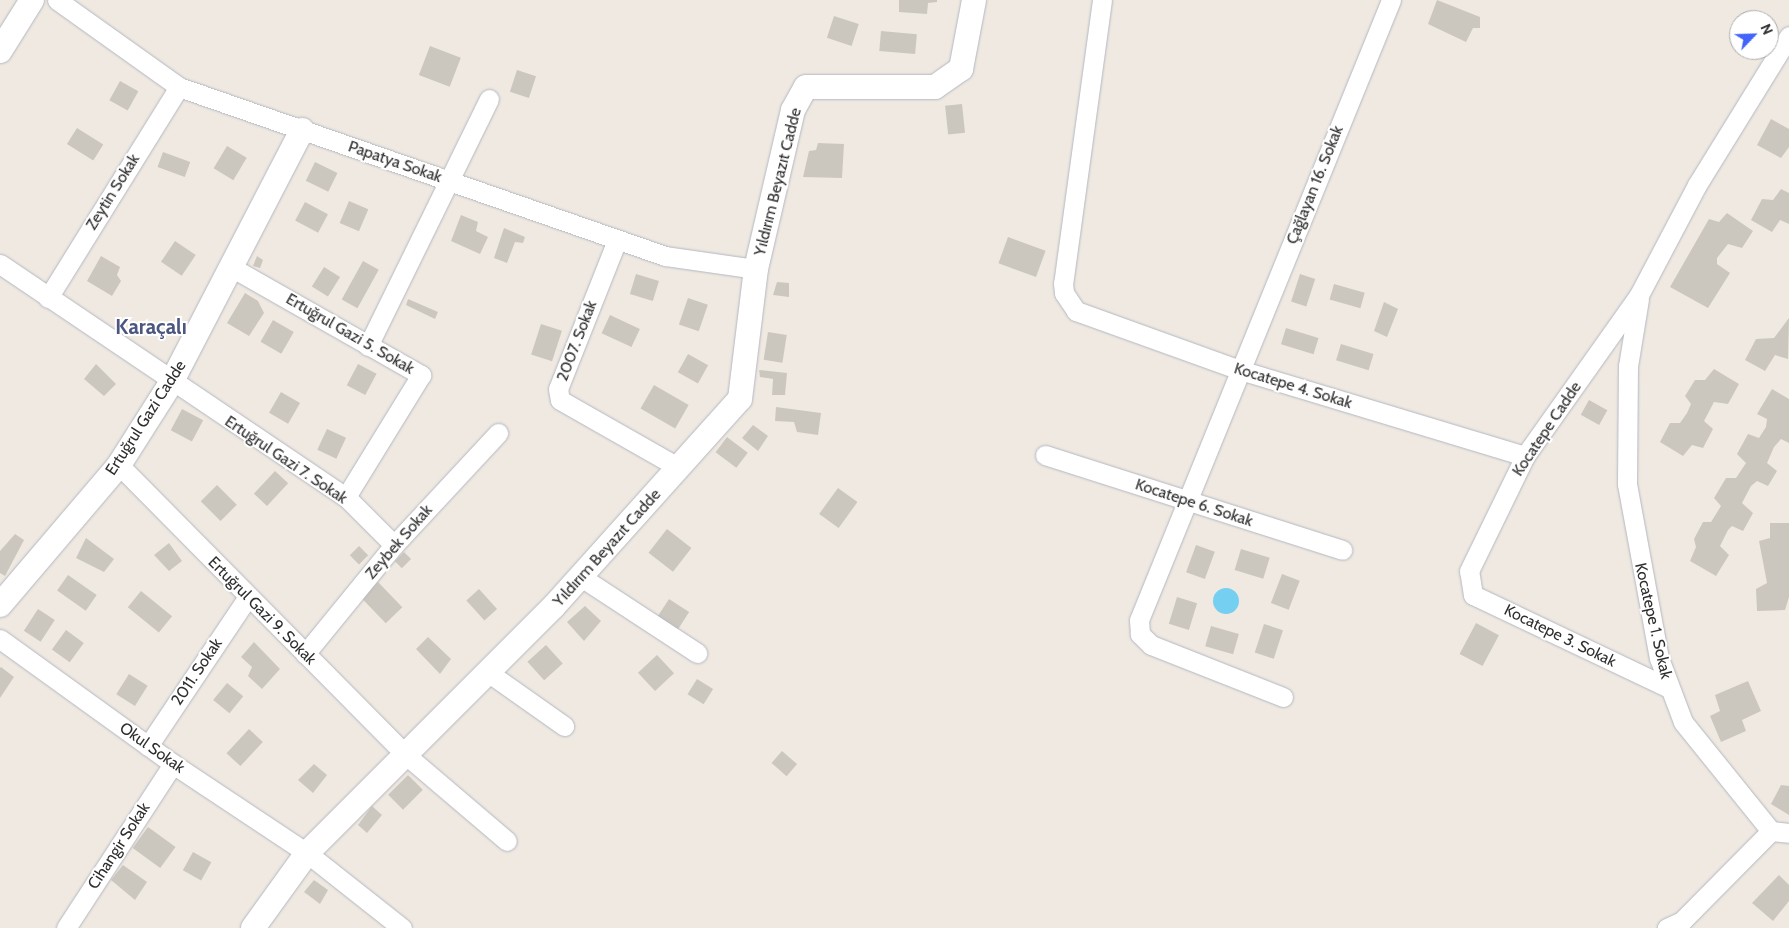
<!DOCTYPE html>
<meta charset="utf-8">
<style>
body{margin:0}
#map{position:relative;width:1789px;height:928px;overflow:hidden;background:#efe9e1;font-family:Cabin,sans-serif}
div>[style]{position:absolute}
.water>*{inset:0;background:#75cff0}
.round{border-radius:50%}
.building>*{inset:0;background:#cbc7bf;transform-origin:0 0}
.roads{filter:drop-shadow(0 0 1px #b4b7c1) drop-shadow(0 0 1px #b4b7c1)}
.minor>*{height:19px;margin:-9.5px;padding:0 9.5px;transform-origin:9.5px;border-radius:9.5px;background:#fff}
.tertiary>*{height:24px;margin:-12px;padding:0 12px;transform-origin:12px;border-radius:12px;background:#fff}
span{translate:-50% -50%;white-space:nowrap;text-align:center;line-height:1.15;-webkit-text-stroke:4px #fff;paint-order:stroke}
.street-label{font-size:16px;color:#2e2e2e}
.district-label{font-size:21px;color:#4d5680;font-weight:700}
.north{position:absolute;left:1729px;top:10px;width:50px;height:50px;box-sizing:border-box;background:#fff;border:1px solid #ababab;border-radius:50%;rotate:66deg;font-size:14px;font-weight:700;line-height:20px;text-align:center;color:#2e2e2e}
.north::after{content:'';display:block;margin:auto;width:18px;height:22px;background:#4264fb;clip-path:polygon(50% 0,100% 100%,50% 72%,0 100%)}
</style>
<div id="map">
<div class="water">
<div class="round" style="left:1213px;top:588px;width:26px;height:26px"></div>
</div>
<div class="building">
<div style="clip-path:polygon(899px 0,937px 0,937px 2px,928px 3px,927px 14px,899px 12px)"></div>
<div style="clip-path:polygon(1437px 0,1480px 17px,1480px 28px,1473px 28px,1466px 42px,1428px 24px)"></div>
<div style="left:834px;top:16px;width:26px;height:23px;rotate:18deg"></div>
<div style="left:881px;top:31px;width:36px;height:20px;rotate:5deg"></div>
<div style="left:430px;top:46px;width:33px;height:31px;rotate:21deg"></div>
<div style="left:517px;top:70px;width:20px;height:23px;rotate:18deg"></div>
<div style="left:120px;top:81px;width:21px;height:22px;rotate:29deg"></div>
<div style="left:962px;top:104px;width:29px;height:17px;rotate:84deg"></div>
<div style="clip-path:polygon(1771px 119px,1789px 129px,1789px 147px,1781px 158px,1757px 145px)"></div>
<div style="left:77px;top:128px;width:31px;height:19px;rotate:32deg"></div>
<div style="clip-path:polygon(818px 143px,844px 144px,842px 178px,803px 177px,809px 151px,816px 150px)"></div>
<div style="left:227px;top:146px;width:23px;height:26px;rotate:31deg"></div>
<div style="left:163px;top:152px;width:29px;height:16px;rotate:20deg"></div>
<div style="left:315px;top:162px;width:25px;height:21px;rotate:26deg"></div>
<div style="clip-path:polygon(1781px 189px,1789px 193px,1789px 224px,1780px 220px,1772px 232px,1751px 220px,1762px 199px,1773px 200px)"></div>
<div style="left:349px;top:201px;width:21px;height:24px;rotate:23deg"></div>
<div style="left:305px;top:202px;width:26px;height:21px;rotate:28deg"></div>
<div style="clip-path:polygon(1727px 213px,1753px 231px,1742px 248px,1728px 244px,1717px 258px,1717px 264px,1730px 273px,1708px 308px,1670px 287px,1709px 219px,1719px 222px)"></div>
<div style="clip-path:polygon(461px 215px,478px 222px,476px 231px,488px 237px,480px 254px,451px 241px)"></div>
<div style="clip-path:polygon(504px 228px,525px 237px,523px 243px,515px 242px,507px 263px,494px 258px)"></div>
<div style="left:1008px;top:237px;width:40px;height:28px;rotate:20deg"></div>
<div style="left:175px;top:241px;width:25px;height:25px;rotate:34deg"></div>
<div style="clip-path:polygon(101px 256px,120px 267px,117px 275px,121px 281px,112px 296px,87px 281px)"></div>
<div style="clip-path:polygon(257px 256px,263px 260px,260px 268px,253px 266px)"></div>
<div style="left:363px;top:261px;width:18px;height:44px;rotate:29deg"></div>
<div style="left:324px;top:267px;width:19px;height:23px;rotate:32deg"></div>
<div style="left:636px;top:274px;width:24px;height:21px;rotate:17deg"></div>
<div style="left:1300px;top:274px;width:16px;height:29px;rotate:18deg"></div>
<div style="clip-path:polygon(777px 282px,789px 283px,789px 297px,773px 295px)"></div>
<div style="left:1334px;top:284px;width:32px;height:16px;rotate:16deg"></div>
<div style="clip-path:polygon(245px 293px,258px 301px,264px 313px,249px 336px,227px 323px)"></div>
<div style="left:688px;top:298px;width:21px;height:28px;rotate:19deg"></div>
<div style="clip-path:polygon(408px 299px,438px 312px,435px 319px,406px 305px)"></div>
<div style="clip-path:polygon(1384px 302px,1398px 309px,1387px 337px,1374px 331px)"></div>
<div style="left:610px;top:315px;width:33px;height:20px;rotate:25deg"></div>
<div style="clip-path:polygon(1789px 318px,1788px 359px,1775px 355px,1765px 371px,1745px 360px,1756px 339px,1774px 338px)"></div>
<div style="left:273px;top:320px;width:24px;height:25px;rotate:30deg"></div>
<div style="left:541px;top:324px;width:22px;height:32px;rotate:18deg"></div>
<div style="left:1286px;top:328px;width:34px;height:17px;rotate:17deg"></div>
<div style="left:768px;top:332px;width:19px;height:28px;rotate:9deg"></div>
<div style="left:1341px;top:344px;width:34px;height:17px;rotate:17deg"></div>
<div style="left:688px;top:354px;width:23px;height:21px;rotate:29deg"></div>
<div style="clip-path:polygon(96px 364px,116px 384px,104px 396px,84px 379px)"></div>
<div style="left:358px;top:364px;width:21px;height:24px;rotate:28deg"></div>
<div style="clip-path:polygon(1714px 369px,1739px 384px,1728px 404px,1714px 402px,1704px 421px,1713px 429px,1703px 448px,1692px 445px,1683px 456px,1660px 442px,1670px 423px,1680px 423px,1687px 413px,1691px 404px,1685px 396px,1695px 380px,1705px 380px)"></div>
<div style="clip-path:polygon(759px 370px,787px 373px,785px 395px,772px 395px,773px 379px,760px 377px)"></div>
<div style="left:654px;top:385px;width:40px;height:27px;rotate:30deg"></div>
<div style="clip-path:polygon(1772px 389px,1789px 399px,1789px 443px,1781px 439px,1774px 447px,1767px 463px,1777px 471px,1768px 486px,1757px 481px,1751px 486px,1742px 503px,1753px 513px,1743px 531px,1732px 526px,1728px 530px,1720px 546px,1729px 555px,1716px 576px,1690px 561px,1696px 547px,1694px 539px,1703px 522px,1711px 522px,1721px 506px,1714px 498px,1726px 478px,1736px 478px,1746px 463px,1737px 454px,1748px 434px,1759px 438px,1766px 427px,1767px 419px,1757px 414px)"></div>
<div style="left:281px;top:392px;width:22px;height:24px;rotate:30deg"></div>
<div style="left:1589px;top:400px;width:21px;height:17px;rotate:29deg"></div>
<div style="clip-path:polygon(776px 407px,821px 413px,818px 435px,797px 432px,794px 422px,775px 421px)"></div>
<div style="left:182px;top:409px;width:24px;height:24px;rotate:28deg"></div>
<div style="clip-path:polygon(753px 425px,768px 436px,758px 451px,742px 438px)"></div>
<div style="left:327px;top:429px;width:21px;height:23px;rotate:25deg"></div>
<div style="left:727px;top:437px;width:26px;height:19px;rotate:37deg"></div>
<div style="left:275px;top:471px;width:18px;height:31px;rotate:43deg"></div>
<div style="left:217px;top:485px;width:28px;height:23px;rotate:45deg"></div>
<div style="left:838px;top:488px;width:24px;height:32px;rotate:36deg"></div>
<div style="clip-path:polygon(1770px 523px,1789px 523px,1789px 597px,1785px 610px,1757px 611px,1756px 589px,1767px 583px,1759px 541px,1770px 538px)"></div>
<div style="left:667px;top:529px;width:31px;height:30px;rotate:38deg"></div>
<div style="clip-path:polygon(15px 534px,24px 540px,5px 576px,0 573px,0 551px)"></div>
<div style="clip-path:polygon(86px 538px,114px 559px,104px 572px,76px 558px)"></div>
<div style="clip-path:polygon(169px 543px,182px 561px,169px 571px,154px 555px)"></div>
<div style="left:1196px;top:545px;width:20px;height:29px;rotate:20deg"></div>
<div style="left:359px;top:546px;width:13px;height:13px;rotate:45deg"></div>
<div style="left:1241px;top:549px;width:30px;height:22px;rotate:17deg"></div>
<div style="left:404px;top:552px;width:10px;height:13px;rotate:45deg"></div>
<div style="left:1282px;top:574px;width:19px;height:31px;rotate:21deg"></div>
<div style="left:68px;top:575px;width:35px;height:19px;rotate:35deg"></div>
<div style="left:378px;top:582px;width:35px;height:23px;rotate:46deg"></div>
<div style="left:479px;top:589px;width:27px;height:17px;rotate:48deg"></div>
<div style="left:141px;top:591px;width:40px;height:21px;rotate:39deg"></div>
<div style="left:1177px;top:597px;width:21px;height:28px;rotate:17deg"></div>
<div style="left:669px;top:599px;width:24px;height:21px;rotate:33deg"></div>
<div style="clip-path:polygon(585px 606px,601px 621px,584px 641px,567px 622px)"></div>
<div style="left:38px;top:609px;width:20px;height:26px;rotate:33deg"></div>
<div style="left:1476px;top:623px;width:26px;height:35px;rotate:28deg"></div>
<div style="left:1264px;top:624px;width:20px;height:30px;rotate:18deg"></div>
<div style="left:1211px;top:626px;width:29px;height:21px;rotate:16deg"></div>
<div style="left:66px;top:630px;width:22px;height:24px;rotate:36deg"></div>
<div style="clip-path:polygon(428px 637px,451px 659px,440px 674px,416px 649px)"></div>
<div style="clip-path:polygon(254px 642px,280px 669px,262px 689px,248px 676px,252px 667px,241px 657px)"></div>
<div style="left:546px;top:645px;width:25px;height:25px;rotate:48deg"></div>
<div style="left:657px;top:655px;width:25px;height:26px;rotate:47deg"></div>
<div style="clip-path:polygon(1px 667px,14px 677px,0 698px,0 668px)"></div>
<div style="left:129px;top:674px;width:22px;height:24px;rotate:32deg"></div>
<div style="left:697px;top:679px;width:19px;height:18px;rotate:32deg"></div>
<div style="clip-path:polygon(1748px 681px,1761px 711px,1742px 720px,1746px 731px,1721px 742px,1710px 716px,1720px 711px,1715px 695px)"></div>
<div style="left:227px;top:683px;width:21px;height:22px;rotate:39deg"></div>
<div style="left:249px;top:729px;width:19px;height:33px;rotate:43deg"></div>
<div style="left:782px;top:751px;width:20px;height:16px;rotate:41deg"></div>
<div style="clip-path:polygon(314px 764px,327px 775px,313px 793px,298px 780px)"></div>
<div style="left:408px;top:775px;width:21px;height:28px;rotate:45deg"></div>
<div style="clip-path:polygon(1781px 785px,1789px 786px,1789px 815px,1771px 804px)"></div>
<div style="clip-path:polygon(372px 806px,382px 815px,367px 833px,358px 825px)"></div>
<div style="left:148px;top:827px;width:34px;height:26px;rotate:36deg"></div>
<div style="left:193px;top:852px;width:21px;height:21px;rotate:29deg"></div>
<div style="clip-path:polygon(123px 865px,147px 882px,135px 900px,111px 880px)"></div>
<div style="clip-path:polygon(1779px 875px,1789px 885px,1789px 901px,1773px 921px,1752px 903px)"></div>
<div style="clip-path:polygon(314px 880px,328px 890px,320px 904px,304px 892px)"></div>
</div>
<div class="roads">
<div class="minor">
<div style="left:57px;top:0;width:150px;rotate:35.5deg"></div>
<div style="left:179px;top:87px;width:515px;rotate:19.17deg"></div>
<div style="left:665px;top:256px;width:92px;rotate:8.1deg"></div>
<div style="left:1102px;top:0;width:286px;rotate:97.8deg"></div>
<div style="left:1063px;top:283px;width:10px;rotate:84deg"></div>
<div style="left:1064px;top:293px;width:22px;rotate:56deg"></div>
<div style="left:1076px;top:311px;width:174px;rotate:19.8deg"></div>
<div style="left:1240px;top:370px;width:298px;rotate:16.8deg"></div>
<div style="left:617px;top:240px;width:160px;rotate:111.6deg"></div>
<div style="left:558px;top:389px;width:11px;rotate:80deg"></div>
<div style="left:560px;top:400px;width:136px;rotate:29.6deg"></div>
<div style="left:0;top:264px;width:417px;rotate:34deg"></div>
<div style="left:346px;top:497px;width:68px;rotate:45deg"></div>
<div style="left:231px;top:267px;width:219px;rotate:29.6deg"></div>
<div style="left:421px;top:375px;width:143px;rotate:121.6deg"></div>
<div style="left:48px;top:298px;width:248px;rotate:-58.2deg"></div>
<div style="left:1639px;top:299px;width:68px;rotate:99.3deg"></div>
<div style="left:1628px;top:366px;width:118px;rotate:90.5deg"></div>
<div style="left:1627px;top:484px;width:177px;rotate:79.6deg"></div>
<div style="left:1659px;top:658px;width:68px;rotate:69.4deg"></div>
<div style="left:1683px;top:722px;width:140px;rotate:51.1deg"></div>
<div style="left:1771px;top:831px;width:127px;rotate:134.7deg"></div>
<div style="left:1682px;top:921px;width:17px;rotate:155deg"></div>
<div style="left:368px;top:346px;width:275px;rotate:-63.9deg"></div>
<div style="left:1045px;top:455px;width:312px;rotate:17.7deg"></div>
<div style="left:119px;top:465px;width:409px;rotate:45.3deg"></div>
<div style="left:407px;top:756px;width:131px;rotate:40.4deg"></div>
<div style="left:581px;top:577px;width:139px;rotate:33.2deg"></div>
<div style="left:0;top:639px;width:213px;rotate:35.8deg"></div>
<div style="left:173px;top:764px;width:161px;rotate:33.6deg"></div>
<div style="left:307px;top:853px;width:121px;rotate:38.3deg"></div>
<div style="left:305px;top:654px;width:141px;rotate:-50.8deg"></div>
<div style="left:394px;top:545px;width:153px;rotate:-47.1deg"></div>
<div style="left:489px;top:673px;width:92px;rotate:35.2deg"></div>
<div style="left:1669px;top:688px;width:217px;rotate:-154.6deg"></div>
<div style="left:1473px;top:595px;width:24px;rotate:-99deg"></div>
<div style="left:1469px;top:571px;width:128px;rotate:-64deg"></div>
<div style="left:1525px;top:456px;width:197px;rotate:-54.7deg"></div>
<div style="left:1639px;top:295px;width:124px;rotate:-62.2deg"></div>
<div style="left:1697px;top:185px;width:175px;rotate:-58.3deg"></div>
<div style="left:1283px;top:697px;width:142px;rotate:-158.5deg"></div>
<div style="left:1151px;top:645px;width:16px;rotate:-135deg"></div>
<div style="left:1140px;top:634px;width:14px;rotate:-94deg"></div>
<div style="left:1139px;top:620px;width:669px;rotate:-67.88deg"></div>
<div style="left:148px;top:746px;width:178px;rotate:-56.2deg"></div>
<div style="left:1771px;top:831px;width:18px;rotate:6deg"></div>
<div style="left:66px;top:928px;width:196px;rotate:-56.9deg"></div>
</div>
<div class="tertiary">
<div style="left:0;top:51px;width:60px;rotate:-57.9deg"></div>
<div style="left:0;top:605px;width:184px;rotate:-49.6deg"></div>
<div style="left:119px;top:465px;width:97px;rotate:-57.6deg"></div>
<div style="left:171px;top:383px;width:285px;rotate:-62.6deg"></div>
<div style="left:253px;top:928px;width:92px;rotate:-54.2deg"></div>
<div style="left:307px;top:853px;width:349px;rotate:-45deg"></div>
<div style="left:554px;top:606px;width:278px;rotate:-48.1deg"></div>
<div style="left:740px;top:399px;width:131px;rotate:-83deg"></div>
<div style="left:756px;top:269px;width:163px;rotate:-76.9deg"></div>
<div style="left:793px;top:110px;width:26px;rotate:-61deg"></div>
<div style="left:806px;top:87px;width:129px"></div>
<div style="left:935px;top:87px;width:32px;rotate:-35deg"></div>
<div style="left:961px;top:69px;width:70px;rotate:-79.3deg"></div>
</div>
</div>
<div class="street-label">
<span style="left:395px;top:162px;rotate:19deg">Papatya Sokak</span>
<span style="left:778px;top:182px;rotate:-76deg">Yıldırım Beyazıt Cadde</span>
<span style="left:1315px;top:185px;rotate:-68deg">Çağlayan 16. Sokak</span>
<span style="left:113px;top:192px;rotate:-58deg">Zeytin Sokak</span>
<span style="left:350px;top:334px;rotate:30deg">Ertuğrul Gazi 5. Sokak</span>
<span style="left:577px;top:341px;rotate:-69deg">2007. Sokak</span>
<span style="left:1293px;top:386px;rotate:17deg">Kocatepe 4. Sokak</span>
<span style="left:146px;top:418px;rotate:-57deg">Ertuğrul Gazi Cadde</span>
<span style="left:1547px;top:429px;rotate:-56deg">Kocatepe Cadde</span>
<span style="left:286px;top:460px;rotate:34deg">Ertuğrul Gazi 7. Sokak</span>
<span style="left:1194px;top:503px;rotate:18deg">Kocatepe 6. Sokak</span>
<span style="left:399px;top:542px;rotate:-49deg">Zeybek Sokak</span>
<span style="left:607px;top:548px;rotate:-48deg">Yıldırım Beyazıt Cadde</span>
<span style="left:262px;top:611px;rotate:45deg">Ertuğrul Gazi 9. Sokak</span>
<span style="left:1653px;top:621px;rotate:77deg">Kocatepe 1. Sokak</span>
<span style="left:1560px;top:636px;rotate:26deg">Kocatepe 3. Sokak</span>
<span style="left:197px;top:672px;rotate:-56deg">2011. Sokak</span>
<span style="left:152px;top:748px;rotate:35deg">Okul Sokak</span>
<span style="left:119px;top:846px;rotate:-57deg">Cihangir Sokak</span>
</div>
<div class="district-label">
<span style="left:151px;top:327px">Karaçalı</span>
</div>
<div class="north">N</div>
</div>
